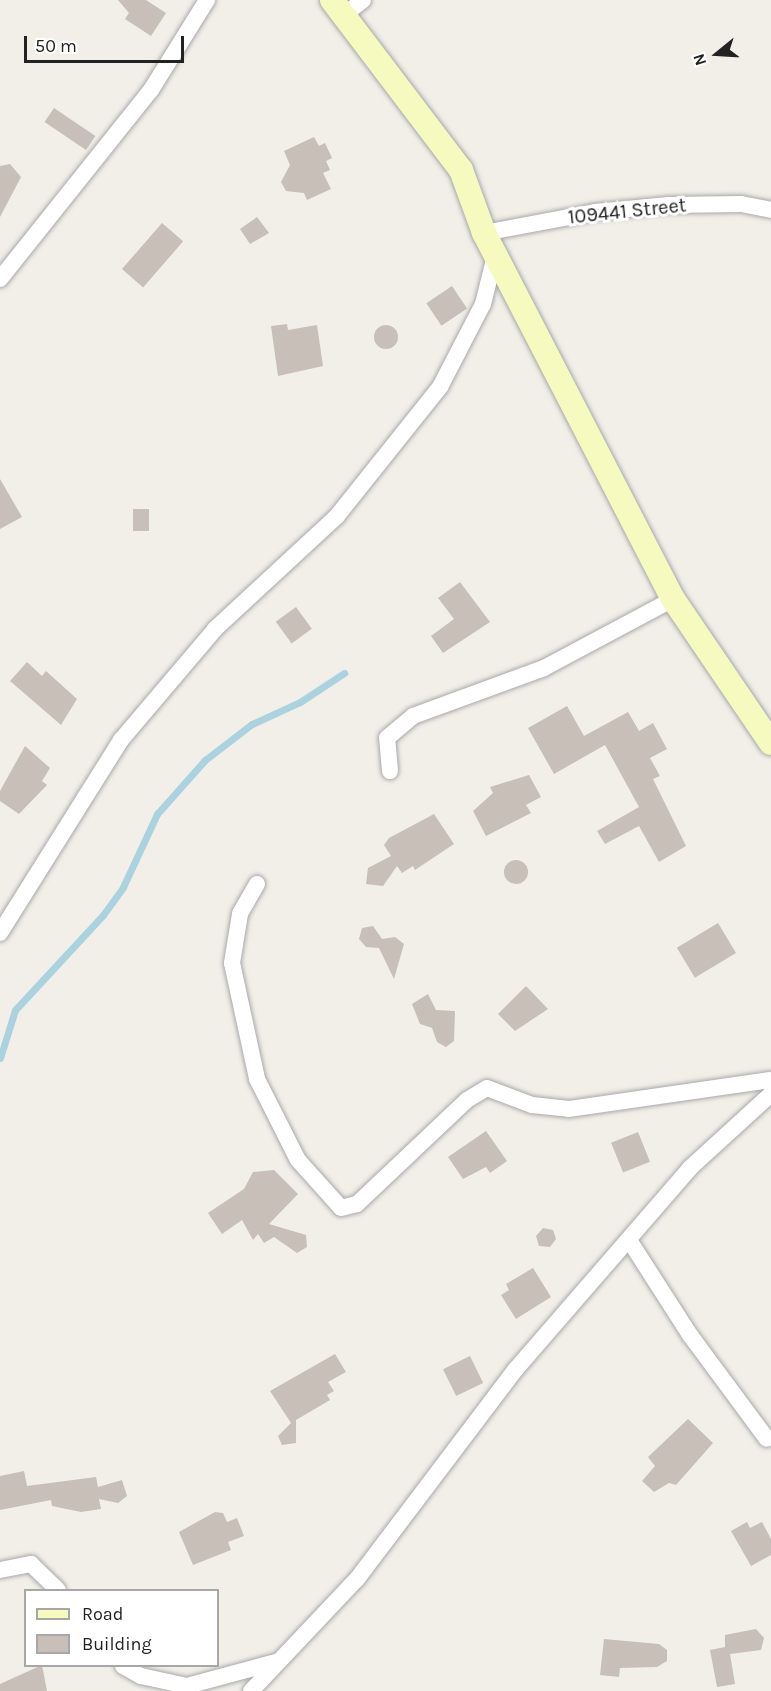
<!DOCTYPE html>
<style>
body{margin:0}
#map{position:relative;width:771px;height:1691px;overflow:hidden;background:#f2efe9;font-family:Karla,sans-serif}
div>[style]{position:absolute}
.stream>*{height:7px;margin:-3.5px;padding:0 3.5px;transform-origin:3.5px;border-radius:3.5px;background:#aad3df}
.building>*{inset:0;background:#c7bfb8;transform-origin:0 0}
.round{border-radius:50%}
.roads{filter:drop-shadow(0 0 2px #a9a9a9) drop-shadow(0 0 2px #a9a9a9)}
.street>*{height:16px;margin:-8px;padding:0 8px;transform-origin:8px;border-radius:8px;background:#fff}
.secondary>*{height:24px;margin:-12px;padding:0 12px;transform-origin:12px;border-radius:12px;background:#f7fabf}
span{translate:-50% -50%;white-space:nowrap;text-align:center;line-height:1.15;-webkit-text-stroke:6px #fff;paint-order:stroke}
.street-label{font-size:20px;color:#222}
.legend{position:absolute;left:24px;top:1589px;width:195px;height:78px;box-sizing:border-box;background:#fff;border:2px solid #a7a7a7;margin:0;padding:8px 10px;list-style:none;font-size:18px;color:#222}
.legend li{display:flex;align-items:center;gap:12px;height:30px}
.legend b{width:30px;border:2px solid #a7a7a7}
.north{position:absolute;left:687px;top:24px;width:60px;height:60px;-webkit-text-stroke:4px #fff;paint-order:stroke;rotate:252deg;font-size:16px;font-weight:700;line-height:24px;text-align:center;color:#222}
.north::after{content:'';display:block;margin:auto;width:21px;height:27px;background:#222;clip-path:polygon(50% 0,100% 100%,50% 72%,0 100%)}
.scale{position:absolute;left:24px;top:36px;width:160px;height:27px;box-sizing:border-box;border:3px solid #222;border-top:0;padding-left:8px;font-size:18px;line-height:21px;white-space:nowrap;color:#222;-webkit-text-stroke:4px #fff;paint-order:stroke}
</style>
<div id="map">
<div class="stream">
<div style="left:0;top:1058px;width:50px;rotate:-72.6deg"></div>
<div style="left:15px;top:1010px;width:129px;rotate:-47.2deg"></div>
<div style="left:103px;top:915px;width:34px;rotate:-54deg"></div>
<div style="left:123px;top:887px;width:81px;rotate:-65deg"></div>
<div style="left:157px;top:814px;width:72px;rotate:-48.4deg"></div>
<div style="left:205px;top:760px;width:59px;rotate:-37.5deg"></div>
<div style="left:252px;top:724px;width:53px;rotate:-24.6deg"></div>
<div style="left:300px;top:702px;width:53px;rotate:-33.4deg"></div>
</div>
<div class="building">
<div style="clip-path:polygon(118px 0,146px 0,166px 13px,151px 36px,125px 19px,129px 13px)"></div>
<div style="left:54px;top:108px;width:50px;height:17px;rotate:34deg"></div>
<div style="clip-path:polygon(314px 137px,319px 146px,325px 143px,332px 158px,326px 161px,330px 170px,323px 173px,331px 189px,307px 200px,304px 193px,286px 191px,281px 182px,290px 165px,284px 151px)"></div>
<div style="clip-path:polygon(10px 164px,21px 177px,0 217px,0 166px)"></div>
<div style="clip-path:polygon(257px 217px,269px 233px,250px 244px,240px 229px)"></div>
<div style="left:162px;top:223px;width:28px;height:61px;rotate:41deg"></div>
<div style="left:452px;top:286px;width:27px;height:31px;rotate:56deg"></div>
<div style="clip-path:polygon(287px 324px,288px 330px,317px 325px,323px 366px,278px 376px,271px 326px)"></div>
<div class="round" style="left:374px;top:325px;width:24px;height:24px"></div>
<div style="clip-path:polygon(0 479px,22px 517px,0 529px)"></div>
<div style="left:133px;top:509px;width:16px;height:22px"></div>
<div style="clip-path:polygon(460px 582px,490px 622px,443px 653px,431px 636px,454px 619px,438px 598px)"></div>
<div style="left:296px;top:607px;width:27px;height:25px;rotate:54deg"></div>
<div style="clip-path:polygon(27px 662px,42px 676px,46px 671px,77px 699px,61px 725px,10px 681px)"></div>
<div style="clip-path:polygon(567px 706px,584px 736px,628px 712px,639px 731px,653px 723px,667px 749px,650px 758px,660px 776px,653px 779px,686px 846px,659px 862px,639px 826px,605px 844px,597px 831px,639px 807px,605px 745px,554px 774px,528px 728px)"></div>
<div style="clip-path:polygon(25px 746px,50px 768px,42px 781px,47px 785px,19px 814px,0 801px,0 791px)"></div>
<div style="clip-path:polygon(529px 775px,541px 797px,526px 805px,531px 813px,486px 836px,473px 811px,493px 793px,490px 787px)"></div>
<div style="clip-path:polygon(434px 814px,454px 844px,415px 870px,413px 866px,402px 873px,397px 866px,383px 886px,366px 884px,368px 868px,391px 856px,384px 845px,389px 838px)"></div>
<div class="round" style="left:504px;top:860px;width:24px;height:24px"></div>
<div style="left:718px;top:923px;width:35px;height:48px;rotate:59deg"></div>
<div style="clip-path:polygon(373px 926px,382px 939px,395px 937px,404px 944px,394px 979px,379px 948px,366px 947px,359px 939px,362px 928px)"></div>
<div style="clip-path:polygon(526px 986px,548px 1009px,515px 1031px,498px 1014px)"></div>
<div style="clip-path:polygon(428px 994px,436px 1010px,455px 1011px,454px 1041px,446px 1047px,437px 1042px,432px 1028px,420px 1024px,412px 1004px)"></div>
<div style="clip-path:polygon(486px 1131px,507px 1161px,490px 1173px,486px 1167px,463px 1179px,448px 1157px)"></div>
<div style="left:638px;top:1132px;width:32px;height:29px;rotate:68deg"></div>
<div style="clip-path:polygon(274px 1170px,298px 1194px,269px 1224px,306px 1235px,307px 1247px,297px 1253px,274px 1237px,264px 1243px,258px 1234px,253px 1240px,242px 1220px,222px 1234px,208px 1213px,244px 1189px,253px 1172px)"></div>
<div style="clip-path:polygon(543px 1228px,553px 1230px,556px 1239px,550px 1247px,539px 1246px,536px 1236px)"></div>
<div style="clip-path:polygon(533px 1268px,551px 1297px,516px 1319px,501px 1295px,509px 1290px,506px 1284px)"></div>
<div style="clip-path:polygon(335px 1354px,346px 1372px,328px 1382px,334px 1391px,327px 1395px,330px 1400px,296px 1420px,296px 1443px,282px 1445px,278px 1436px,291px 1423px,270px 1391px)"></div>
<div style="left:470px;top:1356px;width:30px;height:30px;rotate:64deg"></div>
<div style="clip-path:polygon(688px 1419px,713px 1443px,676px 1485px,669px 1483px,654px 1492px,642px 1481px,655px 1466px,648px 1457px)"></div>
<div style="clip-path:polygon(24px 1471px,27px 1486px,96px 1477px,98px 1487px,122px 1480px,127px 1496px,118px 1503px,99px 1499px,101px 1509px,81px 1512px,52px 1506px,51px 1500px,0 1510px,0 1476px)"></div>
<div style="clip-path:polygon(215px 1512px,223px 1513px,227px 1522px,237px 1518px,244px 1536px,228px 1542px,231px 1550px,193px 1565px,179px 1532px)"></div>
<div style="clip-path:polygon(747px 1522px,750px 1528px,762px 1522px,771px 1539px,771px 1555px,751px 1566px,731px 1531px)"></div>
<div style="clip-path:polygon(756px 1629px,764px 1638px,761px 1650px,730px 1654px,735px 1684px,717px 1687px,710px 1650px,725px 1647px,725px 1635px)"></div>
<div style="clip-path:polygon(604px 1639px,659px 1644px,667px 1650px,667px 1661px,657px 1667px,620px 1668px,619px 1677px,600px 1675px)"></div>
<div style="clip-path:polygon(42px 1665px,47px 1691px,0 1691px,0 1684px)"></div>
</div>
<div class="roads">
<div class="street">
<div style="left:344px;top:15px;width:24px;rotate:-38deg"></div>
<div style="left:0;top:279px;width:242px;rotate:-51.4deg"></div>
<div style="left:151px;top:90px;width:106px;rotate:-58.1deg"></div>
<div style="left:390px;top:771px;width:33px;rotate:-95deg"></div>
<div style="left:387px;top:738px;width:34px;rotate:-40deg"></div>
<div style="left:413px;top:716px;width:140px;rotate:-20.1deg"></div>
<div style="left:544px;top:668px;width:146px;rotate:-28.1deg"></div>
<div style="left:257px;top:884px;width:34px;rotate:120deg"></div>
<div style="left:240px;top:914px;width:50px;rotate:99.3deg"></div>
<div style="left:232px;top:963px;width:119px;rotate:77.8deg"></div>
<div style="left:257px;top:1079px;width:91px;rotate:63.2deg"></div>
<div style="left:298px;top:1160px;width:64px;rotate:48.1deg"></div>
<div style="left:341px;top:1208px;width:16px;rotate:-14deg"></div>
<div style="left:357px;top:1204px;width:151px;rotate:-43.4deg"></div>
<div style="left:467px;top:1100px;width:23px;rotate:-31deg"></div>
<div style="left:487px;top:1088px;width:48px;rotate:20.7deg"></div>
<div style="left:532px;top:1105px;width:37px;rotate:6deg"></div>
<div style="left:569px;top:1109px;width:204px;rotate:-8.2deg"></div>
<div style="left:0;top:933px;width:228px;rotate:-57.9deg"></div>
<div style="left:121px;top:740px;width:145px;rotate:-49.7deg"></div>
<div style="left:215px;top:629px;width:166px;rotate:-42.8deg"></div>
<div style="left:337px;top:516px;width:165px;rotate:-51.4deg"></div>
<div style="left:440px;top:387px;width:93px;rotate:-62.6deg"></div>
<div style="left:483px;top:304px;width:45px;rotate:-76deg"></div>
<div style="left:494px;top:260px;width:29px;rotate:-110deg"></div>
<div style="left:484px;top:233px;width:113px;rotate:-10.7deg"></div>
<div style="left:595px;top:212px;width:74px;rotate:-5.4deg"></div>
<div style="left:669px;top:205px;width:72px;rotate:-0.8deg"></div>
<div style="left:741px;top:204px;width:31px;rotate:11deg"></div>
<div style="left:629px;top:1240px;width:113px;rotate:57.3deg"></div>
<div style="left:690px;top:1335px;width:129px;rotate:53.5deg"></div>
<div style="left:0;top:1570px;width:32px;rotate:-11deg"></div>
<div style="left:31px;top:1564px;width:37px;rotate:44deg"></div>
<div style="left:123px;top:1666px;width:21px;rotate:29deg"></div>
<div style="left:141px;top:1676px;width:47px;rotate:12.3deg"></div>
<div style="left:187px;top:1686px;width:92px;rotate:-15.1deg"></div>
<div style="left:251px;top:1691px;width:154px;rotate:-46.6deg"></div>
<div style="left:357px;top:1579px;width:263px;rotate:-52.9deg"></div>
<div style="left:516px;top:1369px;width:266px;rotate:-49.1deg"></div>
<div style="left:690px;top:1168px;width:110px;rotate:-42.4deg"></div>
</div>
<div class="secondary">
<div style="left:332px;top:0;width:213px;rotate:52.8deg"></div>
<div style="left:461px;top:170px;width:67px;rotate:69.9deg"></div>
<div style="left:484px;top:233px;width:412px;rotate:62.7deg"></div>
<div style="left:673px;top:599px;width:174px;rotate:55.8deg"></div>
</div>
</div>
<div class="street-label">
<span style="left:627px;top:211px;rotate:-6deg">109441 Street</span>
</div>
<ul class="legend">
<li><b style="height:8px;background:#f7fabf"></b>Road</li>
<li><b style="height:16px;background:#c7bfb8"></b>Building</li>
</ul>
<div class="north">N</div>
<div class="scale">50 m</div>
</div>
